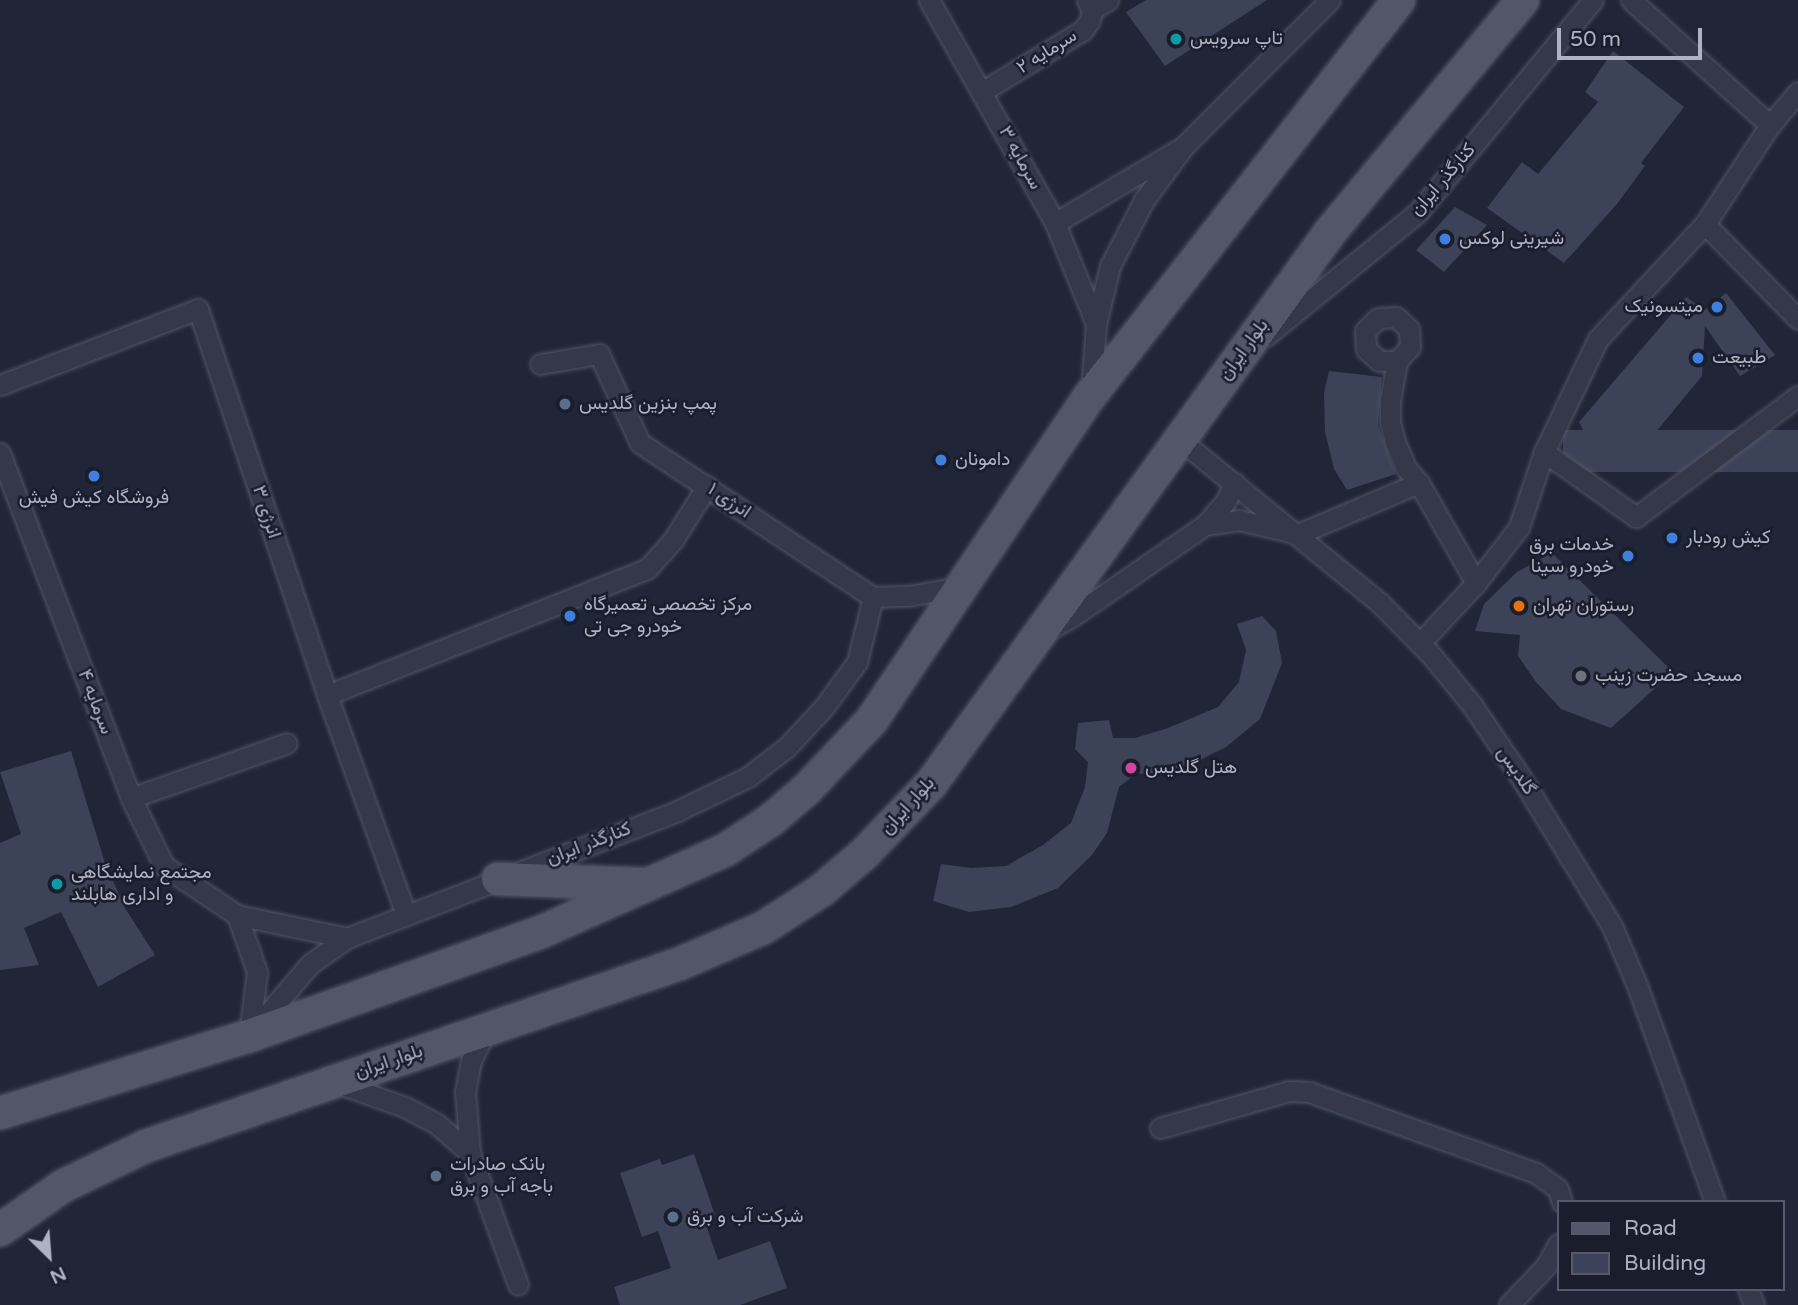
<!DOCTYPE html>
<meta charset="utf-8">
<style>
body{margin:0}
#map{position:relative;width:1798px;height:1305px;overflow:hidden;background:#202637;font-family:"Varela Round",Vazirmatn,sans-serif}
div>[style]{position:absolute}
.building>*{inset:0;background:#3c4358;transform-origin:0 0}
.roads{filter:drop-shadow(0 0 2px #515566) drop-shadow(0 0 2px #515566)}
.minor>*{height:19px;margin:-9.5px;padding:0 9.5px;transform-origin:9.5px;border-radius:9.5px;background:#343848}
.primary>*{height:32px;margin:-16px;padding:0 16px;transform-origin:16px;border-radius:16px;background:#515768}
.dots>*{width:19px;height:19px;translate:-50% -50%;box-sizing:border-box;border:4px solid #191d2c;border-radius:50%}
span{translate:-50% -50%;white-space:nowrap;text-align:center;line-height:1.15;-webkit-text-stroke:5px #191d2c;paint-order:stroke}
.poi-label{font-size:19px;color:#aeb2c5}
.left{translate:0 -50%;text-align:left}
.right{translate:-100% -50%;text-align:right}
.street-label{font-size:19px;color:#aeb2c5}
.legend{position:absolute;left:1557px;top:1200px;width:228px;height:91px;box-sizing:border-box;background:#191d2c;border:2px solid #555969;margin:0;padding:9px 12px;list-style:none;font-size:21px;color:#aeb2c5}
.legend li{display:flex;align-items:center;gap:14px;height:35px}
.legend b{width:35px;border:2px solid #555969}
.north{position:absolute;left:14px;top:1221px;width:70px;height:70px;-webkit-text-stroke:5px #191d2c;paint-order:stroke;rotate:155deg;font-size:19px;font-weight:700;line-height:28px;text-align:center;color:#aeb2c5}
.north::after{content:'';display:block;margin:auto;width:24px;height:32px;background:#aeb2c5;clip-path:polygon(50% 0,100% 100%,50% 72%,0 100%)}
.scale{position:absolute;left:1557px;top:28px;width:145px;height:32px;box-sizing:border-box;border:4px solid #aeb2c5;border-top:0;padding-left:9px;font-size:21px;line-height:24px;white-space:nowrap;color:#aeb2c5;-webkit-text-stroke:5px #191d2c;paint-order:stroke}
</style>
<div id="map">
<div class="building">
<div style="clip-path:polygon(1146px 0,1267px 0,1165px 66px,1126px 12px)"></div>
<div style="clip-path:polygon(1613px 51px,1684px 107px,1641px 163px,1645px 166px,1617px 204px,1564px 263px,1487px 208px,1522px 162px,1538px 174px,1598px 102px,1585px 92px)"></div>
<div style="clip-path:polygon(1455px 207px,1487px 225px,1444px 272px,1416px 250px)"></div>
<div style="clip-path:polygon(1726px 293px,1775px 355px,1740px 376px,1705px 326px,1702px 376px,1642px 449px,1620px 431px,1600px 450px,1587px 437px,1579px 422px,1686px 297px,1705px 310px)"></div>
<div style="clip-path:polygon(1329px 371px,1382px 377px,1378px 426px,1396px 474px,1347px 490px,1334px 469px,1325px 432px,1324px 393px)"></div>
<div style="left:1798px;top:430px;width:42px;height:235px;rotate:90deg"></div>
<div style="clip-path:polygon(1552px 553px,1673px 672px,1611px 728px,1561px 709px,1536px 682px,1518px 656px,1520px 635px,1475px 631px,1484px 604px,1517px 572px)"></div>
<div style="clip-path:polygon(1262px 616px,1276px 631px,1282px 663px,1260px 719px,1226px 747px,1192px 764px,1157px 773px,1136px 774px,1119px 787px,1107px 833px,1092px 855px,1058px 888px,1011px 907px,969px 912px,933px 901px,941px 864px,971px 868px,1006px 866px,1043px 845px,1071px 823px,1085px 787px,1088px 762px,1075px 749px,1078px 723px,1109px 720px,1113px 738px,1135px 738px,1168px 728px,1218px 707px,1239px 682px,1246px 650px,1237px 624px)"></div>
<div style="clip-path:polygon(71px 751px,104px 860px,125px 908px,155px 955px,98px 987px,61px 912px,24px 928px,39px 965px,0 970px,0 843px,21px 834px,0 772px)"></div>
<div style="clip-path:polygon(694px 1154px,715px 1215px,704px 1219px,718px 1260px,770px 1241px,787px 1288px,740px 1305px,620px 1305px,614px 1287px,671px 1268px,658px 1231px,642px 1237px,620px 1173px,660px 1159px,662px 1165px)"></div>
</div>
<div class="roads">
<div class="minor">
<div style="left:929px;top:0;width:256px;rotate:60.5deg"></div>
<div style="left:1055px;top:223px;width:109px;rotate:67.9deg"></div>
<div style="left:1631px;top:0;width:187px;rotate:42deg"></div>
<div style="left:1092px;top:10px;width:19px;rotate:-32deg"></div>
<div style="left:983px;top:91px;width:117px;rotate:-31.4deg"></div>
<div style="left:1083px;top:30px;width:12px;rotate:-55deg"></div>
<div style="left:1090px;top:20px;width:10px;rotate:-79deg"></div>
<div style="left:1092px;top:10px;width:11px;rotate:-117deg"></div>
<div style="left:1055px;top:223px;width:143px;rotate:-30.7deg"></div>
<div style="left:1705px;top:224px;width:133px;rotate:45.6deg"></div>
<div style="left:1266px;top:336px;width:198px;rotate:-39.2deg"></div>
<div style="left:1419px;top:211px;width:273px;rotate:-50.5deg"></div>
<div style="left:1397px;top:361px;width:18px;rotate:180deg"></div>
<div style="left:1379px;top:361px;width:18px;rotate:-137deg"></div>
<div style="left:1366px;top:349px;width:18px;rotate:-93deg"></div>
<div style="left:1365px;top:331px;width:18px;rotate:-45deg"></div>
<div style="left:1378px;top:318px;width:18px;rotate:-3deg"></div>
<div style="left:1396px;top:317px;width:18px;rotate:43deg"></div>
<div style="left:1409px;top:329px;width:18px;rotate:87deg"></div>
<div style="left:1410px;top:347px;width:19px;rotate:133deg"></div>
<div style="left:1397px;top:361px;width:41px;rotate:99.9deg"></div>
<div style="left:1390px;top:401px;width:22px;rotate:90deg"></div>
<div style="left:1390px;top:423px;width:20px;rotate:75deg"></div>
<div style="left:1395px;top:442px;width:28px;rotate:67deg"></div>
<div style="left:1406px;top:468px;width:20px;rotate:49deg"></div>
<div style="left:1419px;top:483px;width:115px;rotate:60.3deg"></div>
<div style="left:540px;top:364px;width:60px;rotate:-9.6deg"></div>
<div style="left:599px;top:354px;width:98px;rotate:65.3deg"></div>
<div style="left:640px;top:443px;width:279px;rotate:33.5deg"></div>
<div style="left:873px;top:597px;width:35px;rotate:-2deg"></div>
<div style="left:908px;top:596px;width:57px;rotate:-10.1deg"></div>
<div style="left:0;top:385px;width:212px;rotate:-21deg"></div>
<div style="left:198px;top:309px;width:407px;rotate:71.5deg"></div>
<div style="left:327px;top:695px;width:234px;rotate:70.2deg"></div>
<div style="left:1091px;top:391px;width:67px;rotate:-85.7deg"></div>
<div style="left:1096px;top:324px;width:60px;rotate:-76.4deg"></div>
<div style="left:1110px;top:266px;width:74px;rotate:-62.7deg"></div>
<div style="left:1144px;top:200px;width:67px;rotate:-53.5deg"></div>
<div style="left:1184px;top:146px;width:206px;rotate:-45deg"></div>
<div style="left:1179px;top:439px;width:258px;rotate:39.2deg"></div>
<div style="left:1379px;top:602px;width:76px;rotate:45.5deg"></div>
<div style="left:1432px;top:656px;width:63px;rotate:50.8deg"></div>
<div style="left:1472px;top:705px;width:86px;rotate:55.9deg"></div>
<div style="left:1520px;top:776px;width:176px;rotate:58.5deg"></div>
<div style="left:1612px;top:926px;width:67px;rotate:67.2deg"></div>
<div style="left:1638px;top:988px;width:227px;rotate:70.2deg"></div>
<div style="left:1544px;top:452px;width:113px;rotate:35.2deg"></div>
<div style="left:1636px;top:517px;width:202px;rotate:-36.8deg"></div>
<div style="left:0;top:453px;width:369px;rotate:69.2deg"></div>
<div style="left:131px;top:798px;width:76px;rotate:64.1deg"></div>
<div style="left:164px;top:866px;width:88px;rotate:33.9deg"></div>
<div style="left:237px;top:915px;width:112px;rotate:11.8deg"></div>
<div style="left:1205px;top:525px;width:32px;rotate:-49deg"></div>
<div style="left:1226px;top:501px;width:20px;rotate:-66deg"></div>
<div style="left:1048px;top:630px;width:29px;rotate:-29deg"></div>
<div style="left:1073px;top:616px;width:160px;rotate:-34.6deg"></div>
<div style="left:1205px;top:525px;width:34px;rotate:-8deg"></div>
<div style="left:1239px;top:520px;width:61px;rotate:13.3deg"></div>
<div style="left:1298px;top:534px;width:131px;rotate:-22.9deg"></div>
<div style="left:1420px;top:643px;width:82px;rotate:-47deg"></div>
<div style="left:1476px;top:583px;width:71px;rotate:-52.5deg"></div>
<div style="left:1519px;top:527px;width:79px;rotate:-71.6deg"></div>
<div style="left:1544px;top:452px;width:125px;rotate:-64.5deg"></div>
<div style="left:1598px;top:339px;width:157px;rotate:-47.1deg"></div>
<div style="left:1705px;top:224px;width:118px;rotate:-56.7deg"></div>
<div style="left:1770px;top:125px;width:43px;rotate:-49.7deg"></div>
<div style="left:327px;top:695px;width:344px;rotate:-21.5deg"></div>
<div style="left:647px;top:569px;width:39px;rotate:-48deg"></div>
<div style="left:673px;top:540px;width:64px;rotate:-57.8deg"></div>
<div style="left:131px;top:798px;width:165px;rotate:-19.4deg"></div>
<div style="left:237px;top:915px;width:60px;rotate:70.7deg"></div>
<div style="left:257px;top:972px;width:64px;rotate:97.2deg"></div>
<div style="left:486px;top:1030px;width:34px;rotate:116deg"></div>
<div style="left:471px;top:1061px;width:31px;rotate:101deg"></div>
<div style="left:465px;top:1091px;width:62px;rotate:85.4deg"></div>
<div style="left:470px;top:1153px;width:140px;rotate:70deg"></div>
<div style="left:252px;top:1032px;width:89px;rotate:-49.5deg"></div>
<div style="left:310px;top:964px;width:45px;rotate:-35.1deg"></div>
<div style="left:347px;top:938px;width:354px;rotate:-21deg"></div>
<div style="left:677px;top:811px;width:79px;rotate:-25.6deg"></div>
<div style="left:748px;top:777px;width:49px;rotate:-37.6deg"></div>
<div style="left:787px;top:747px;width:54px;rotate:-47.2deg"></div>
<div style="left:824px;top:707px;width:56px;rotate:-53.7deg"></div>
<div style="left:857px;top:662px;width:67px;rotate:-76.2deg"></div>
<div style="left:334px;top:1082px;width:75px;rotate:19.4deg"></div>
<div style="left:405px;top:1107px;width:36px;rotate:28deg"></div>
<div style="left:437px;top:1124px;width:44px;rotate:41.3deg"></div>
<div style="left:1160px;top:1128px;width:134px;rotate:-16deg"></div>
<div style="left:1289px;top:1091px;width:20px;rotate:3deg"></div>
<div style="left:1309px;top:1092px;width:241px;rotate:19.6deg"></div>
<div style="left:1536px;top:1173px;width:27px;rotate:36deg"></div>
<div style="left:1558px;top:1189px;width:14px;rotate:73deg"></div>
<div style="left:1748px;top:1289px;width:17px;rotate:69deg"></div>
<div style="left:1509px;top:1305px;width:54px;rotate:-46.5deg"></div>
<div style="left:1546px;top:1266px;width:25px;rotate:-61deg"></div>
</div>
<div class="primary">
<div style="left:498px;top:879px;width:142px;rotate:2deg"></div>
<div style="left:0;top:1113px;width:261px;rotate:-17.2deg"></div>
<div style="left:249px;top:1036px;width:310px;rotate:-19.6deg"></div>
<div style="left:541px;top:932px;width:204px;rotate:-24deg"></div>
<div style="left:727px;top:849px;width:53px;rotate:-33.4deg"></div>
<div style="left:771px;top:820px;width:48px;rotate:-40.7deg"></div>
<div style="left:807px;top:789px;width:95px;rotate:-46.7deg"></div>
<div style="left:872px;top:720px;width:391px;rotate:-56.1deg"></div>
<div style="left:1090px;top:396px;width:502px;rotate:-52.03deg"></div>
<div style="left:0;top:1230px;width:77px;rotate:-34.9deg"></div>
<div style="left:63px;top:1186px;width:92px;rotate:-25.7deg"></div>
<div style="left:146px;top:1146px;width:563px;rotate:-18.85deg"></div>
<div style="left:679px;top:964px;width:91px;rotate:-23.2deg"></div>
<div style="left:763px;top:928px;width:70px;rotate:-32.8deg"></div>
<div style="left:822px;top:890px;width:57px;rotate:-40.7deg"></div>
<div style="left:865px;top:853px;width:95px;rotate:-46.3deg"></div>
<div style="left:931px;top:784px;width:683px;rotate:-54.12deg"></div>
<div style="left:1331px;top:231px;width:300px;rotate:-50.3deg"></div>
</div>
</div>
<div class="dots">
<div style="left:1176px;top:39px;background:#0f9aa8"></div>
<div style="left:1445px;top:239px;background:#3f7fe0"></div>
<div style="left:1717px;top:307px;background:#3f7fe0"></div>
<div style="left:1698px;top:358px;background:#3f7fe0"></div>
<div style="left:565px;top:404px;background:#5c6f8a"></div>
<div style="left:941px;top:460px;background:#3f7fe0"></div>
<div style="left:94px;top:476px;background:#3f7fe0"></div>
<div style="left:1672px;top:538px;background:#3f7fe0"></div>
<div style="left:1628px;top:556px;background:#3f7fe0"></div>
<div style="left:1519px;top:606px;background:#e8710a"></div>
<div style="left:570px;top:616px;background:#3f7fe0"></div>
<div style="left:1581px;top:676px;background:#6b7280"></div>
<div style="left:1131px;top:768px;background:#d1479c"></div>
<div style="left:57px;top:884px;background:#0f9aa8"></div>
<div style="left:436px;top:1176px;background:#5c6f8a"></div>
<div style="left:673px;top:1217px;background:#5c6f8a"></div>
</div>
<div class="poi-label">
<span class="left" style="left:1190px;top:39px">تاپ سرویس</span>
<span class="left" style="left:1459px;top:239px">شيرينی لوكس</span>
<span class="right" style="left:1703px;top:307px">میتسونیک</span>
<span class="left" style="left:1712px;top:358px">طبیعت</span>
<span class="left" style="left:579px;top:404px">پمپ بنزین گلدیس</span>
<span class="left" style="left:955px;top:460px">دامونان</span>
<span style="left:94px;top:498px">فروشگاه کیش فیش</span>
<span class="left" style="left:1686px;top:538px">کیش رودبار</span>
<span class="right" style="left:1614px;top:556px">خدمات برق<br>خودرو سینا</span>
<span class="left" style="left:584px;top:616px">مرکز تخصصی تعمیرگاه<br>خودرو جی تی</span>
<span class="left" style="left:1533px;top:606px">رستوران تهران</span>
<span class="left" style="left:1595px;top:676px">مسجد حضرت زینب</span>
<span class="left" style="left:1145px;top:768px">هتل گلدیس</span>
<span class="left" style="left:71px;top:884px">مجتمع نمایشگاهی<br>و اداری هابلند</span>
<span class="left" style="left:450px;top:1176px">بانک صادرات<br>باجه آب و برق</span>
<span class="left" style="left:687px;top:1217px">شرکت آب و برق</span>
</div>
<div class="street-label">
<span style="left:1047px;top:52px;rotate:-32deg">سرمایه ۲</span>
<span style="left:1020px;top:158px;rotate:61deg">سرمایه ۳</span>
<span style="left:1443px;top:180px;rotate:-49deg">کنارگذر ایران</span>
<span style="left:1244px;top:350px;rotate:-54deg">بلوار ایران</span>
<span style="left:729px;top:501px;rotate:34deg">انرژی ۱</span>
<span style="left:266px;top:512px;rotate:72deg">انرژی ۳</span>
<span style="left:95px;top:702px;rotate:69deg">سرمایه ۴</span>
<span style="left:1516px;top:771px;rotate:56deg">گلدیس</span>
<span style="left:908px;top:806px;rotate:-48deg">بلوار ایران</span>
<span style="left:589px;top:844px;rotate:-21deg">کنارگذر ایران</span>
<span style="left:389px;top:1062px;rotate:-19deg">بلوار ایران</span>
</div>
<ul class="legend">
<li><b style="height:9px;background:#515768"></b>Road</li>
<li><b style="height:19px;background:#3c4358"></b>Building</li>
</ul>
<div class="north">N</div>
<div class="scale">50 m</div>
</div>
